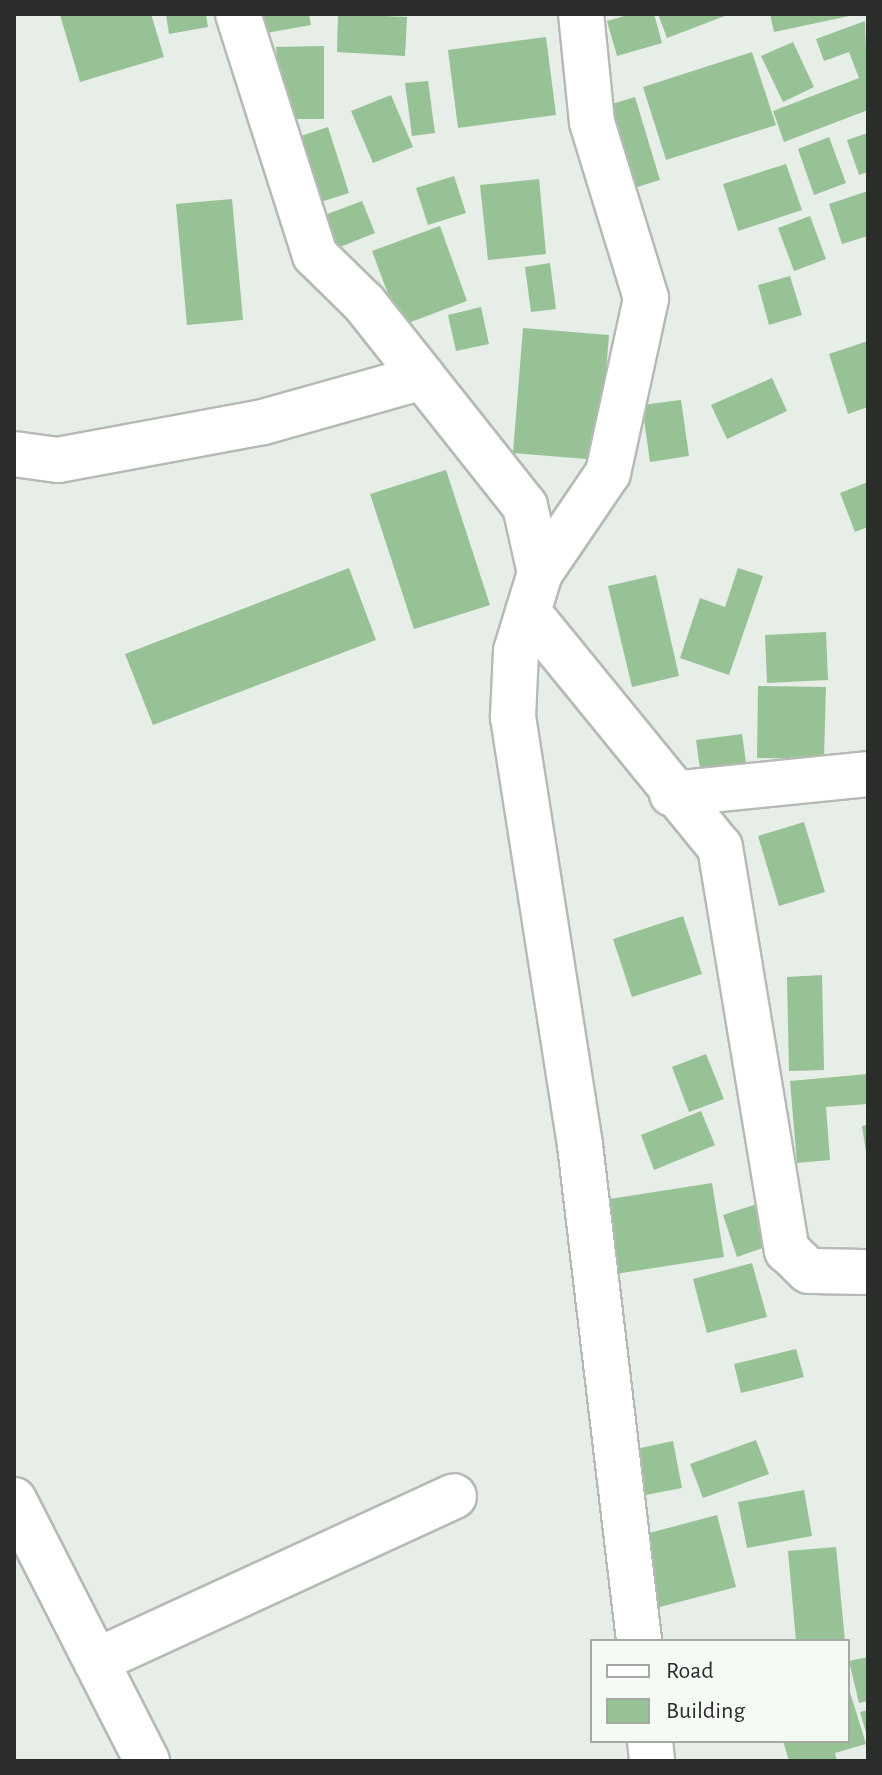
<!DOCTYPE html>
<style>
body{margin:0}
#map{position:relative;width:882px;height:1775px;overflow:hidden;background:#e7ede7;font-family:"Alegreya Sans",sans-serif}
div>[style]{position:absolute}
.building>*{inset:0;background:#97c295}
.roads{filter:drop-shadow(2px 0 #b5bbb4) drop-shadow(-2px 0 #b5bbb4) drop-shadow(0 2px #b5bbb4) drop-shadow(0 -2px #b5bbb4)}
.minor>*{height:44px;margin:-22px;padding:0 22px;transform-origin:22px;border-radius:22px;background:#fff}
span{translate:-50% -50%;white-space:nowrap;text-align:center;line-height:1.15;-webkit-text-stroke:7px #f5fbf4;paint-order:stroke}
.frame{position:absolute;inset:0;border:16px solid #2b2d2b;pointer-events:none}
.legend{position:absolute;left:590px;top:1639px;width:260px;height:104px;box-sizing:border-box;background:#f5fbf4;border:2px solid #a4a9a4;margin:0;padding:10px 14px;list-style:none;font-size:24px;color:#2b2d2b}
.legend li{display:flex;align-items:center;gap:16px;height:40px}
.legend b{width:40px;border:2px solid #a4a9a4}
</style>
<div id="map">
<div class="building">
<i style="clip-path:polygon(151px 14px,164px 57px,80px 82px,60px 15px)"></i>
<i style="clip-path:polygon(166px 14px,206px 14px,208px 27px,169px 34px)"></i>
<i style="clip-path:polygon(252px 14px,309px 14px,311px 25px,255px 35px)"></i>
<i style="clip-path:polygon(338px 14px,407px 17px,405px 56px,337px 52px)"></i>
<i style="clip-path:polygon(631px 14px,654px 14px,662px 43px,617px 56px,607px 21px)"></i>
<i style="clip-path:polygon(658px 14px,730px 14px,667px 38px)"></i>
<i style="clip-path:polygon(770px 14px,854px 14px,854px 15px,774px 32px)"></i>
<i style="clip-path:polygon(865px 21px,868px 110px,784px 142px,773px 111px,859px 78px,849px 52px,824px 61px,816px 39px)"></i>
<i style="clip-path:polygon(546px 37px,556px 115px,458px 128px,448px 50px)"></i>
<i style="clip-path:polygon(793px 42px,814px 87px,783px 102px,761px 56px)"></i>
<i style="clip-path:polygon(324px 46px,324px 119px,283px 119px,276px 47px)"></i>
<i style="clip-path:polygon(752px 52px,776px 125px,666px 160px,643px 87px)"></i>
<i style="clip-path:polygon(428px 81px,435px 133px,412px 136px,405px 83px)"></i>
<i style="clip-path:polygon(391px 95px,413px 147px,373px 163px,351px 111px)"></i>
<i style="clip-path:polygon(635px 97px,660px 180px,624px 191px,599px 108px)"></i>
<i style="clip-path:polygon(328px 127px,349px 193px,308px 206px,286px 141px)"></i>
<i style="clip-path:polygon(868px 133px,868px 172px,859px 175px,847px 140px)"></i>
<i style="clip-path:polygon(829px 137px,846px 183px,814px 195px,798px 149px)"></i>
<i style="clip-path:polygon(786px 164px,802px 210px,738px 231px,723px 184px)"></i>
<i style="clip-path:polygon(454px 176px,466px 213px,428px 225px,416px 188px)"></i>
<i style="clip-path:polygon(539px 179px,546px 254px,488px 260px,480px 185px)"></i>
<i style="clip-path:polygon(868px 191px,868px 236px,842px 244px,829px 204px)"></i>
<i style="clip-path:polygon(232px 199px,243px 320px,187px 325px,176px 204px)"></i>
<i style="clip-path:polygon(362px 201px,375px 233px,330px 251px,317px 218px)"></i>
<i style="clip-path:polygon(810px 216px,826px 259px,794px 271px,778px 228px)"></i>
<i style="clip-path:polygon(440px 226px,467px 301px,400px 326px,372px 251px)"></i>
<i style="clip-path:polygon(550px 263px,556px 309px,531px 312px,525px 267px)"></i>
<i style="clip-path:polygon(790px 276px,802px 315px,769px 325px,758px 285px)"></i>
<i style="clip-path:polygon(481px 307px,489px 344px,456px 351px,448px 315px)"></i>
<i style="clip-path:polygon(523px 328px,609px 335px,599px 460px,513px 453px)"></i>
<i style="clip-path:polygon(868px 341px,868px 407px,848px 414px,829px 354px)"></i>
<i style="clip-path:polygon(772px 378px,787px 411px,727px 439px,711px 405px)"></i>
<i style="clip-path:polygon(681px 400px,689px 456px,650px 462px,642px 405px)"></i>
<i style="clip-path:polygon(446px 470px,490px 605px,414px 629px,370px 494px)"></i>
<i style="clip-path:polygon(868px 482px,868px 527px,855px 532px,840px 493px)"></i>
<i style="clip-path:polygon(349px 568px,376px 640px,153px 725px,125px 654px)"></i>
<i style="clip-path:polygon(738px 568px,763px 576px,729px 675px,680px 658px,700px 598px,725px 607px)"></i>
<i style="clip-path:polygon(656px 575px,679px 676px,632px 687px,608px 586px)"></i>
<i style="clip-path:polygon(826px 632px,828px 680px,767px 683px,765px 635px)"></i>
<i style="clip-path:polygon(758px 686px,826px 687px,824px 759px,757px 758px)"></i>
<i style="clip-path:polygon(742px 734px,747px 770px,701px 776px,696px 740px)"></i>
<i style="clip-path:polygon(804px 822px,825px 892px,779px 906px,758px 836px)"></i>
<i style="clip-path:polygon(683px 916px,702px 974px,632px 997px,613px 939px)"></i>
<i style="clip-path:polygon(822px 975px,824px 1070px,789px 1071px,787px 977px)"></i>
<i style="clip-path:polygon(706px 1054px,724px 1099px,689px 1112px,672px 1067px)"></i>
<i style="clip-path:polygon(868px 1074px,868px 1104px,826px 1107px,830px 1160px,797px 1163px,790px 1081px)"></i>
<i style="clip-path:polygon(701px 1111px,715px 1145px,654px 1170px,641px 1135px)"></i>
<i style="clip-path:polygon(868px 1125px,868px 1152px,866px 1152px,862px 1126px)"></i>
<i style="clip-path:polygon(712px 1183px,724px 1257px,609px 1275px,597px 1201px)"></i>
<i style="clip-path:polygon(757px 1204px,771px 1245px,737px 1257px,723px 1215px)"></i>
<i style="clip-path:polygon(752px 1263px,767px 1317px,707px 1333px,693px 1279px)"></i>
<i style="clip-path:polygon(796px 1349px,804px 1377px,741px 1393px,734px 1364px)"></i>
<i style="clip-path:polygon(756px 1440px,769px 1474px,703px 1498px,690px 1464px)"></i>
<i style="clip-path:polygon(673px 1441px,682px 1488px,635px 1497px,626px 1451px)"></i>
<i style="clip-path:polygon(804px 1490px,812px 1536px,747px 1548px,738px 1502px)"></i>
<i style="clip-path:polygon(717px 1515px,736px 1587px,656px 1608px,638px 1536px)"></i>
<i style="clip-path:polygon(836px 1547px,845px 1641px,796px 1641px,788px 1551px)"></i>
<i style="clip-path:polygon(868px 1657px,868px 1701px,859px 1703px,849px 1661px)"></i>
<i style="clip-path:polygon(849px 1689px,866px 1744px,835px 1753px,837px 1761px,789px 1761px,783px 1741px,848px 1741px)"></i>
<i style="clip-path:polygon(868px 1710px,868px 1736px,867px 1736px,860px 1712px)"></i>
</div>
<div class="roads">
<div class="minor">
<i style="left:238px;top:14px;width:253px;rotate:72.3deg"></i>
<i style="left:315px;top:255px;width:69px;rotate:44.4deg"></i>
<i style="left:364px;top:303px;width:259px;rotate:51.6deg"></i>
<i style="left:525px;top:506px;width:69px;rotate:77.4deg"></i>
<i style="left:540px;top:573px;width:82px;rotate:107.1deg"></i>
<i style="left:516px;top:651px;width:66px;rotate:92.6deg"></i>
<i style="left:513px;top:717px;width:433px;rotate:81.1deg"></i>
<i style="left:580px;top:1145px;width:499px;rotate:83.2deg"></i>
<i style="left:14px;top:454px;width:44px;rotate:7.8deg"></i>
<i style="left:58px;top:460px;width:208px;rotate:-10.5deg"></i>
<i style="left:263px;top:422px;width:166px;rotate:-15.7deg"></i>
<i style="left:540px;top:573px;width:121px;rotate:-55.8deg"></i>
<i style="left:608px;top:473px;width:179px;rotate:-77.7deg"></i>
<i style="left:646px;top:298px;width:184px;rotate:-107.1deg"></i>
<i style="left:592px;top:122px;width:109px;rotate:-95.8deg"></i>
<i style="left:528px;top:612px;width:303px;rotate:50.8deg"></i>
<i style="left:720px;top:847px;width:409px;rotate:80.6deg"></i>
<i style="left:787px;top:1250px;width:30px;rotate:44deg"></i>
<i style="left:809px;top:1271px;width:59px;rotate:1deg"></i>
<i style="left:672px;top:794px;width:197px;rotate:-5.8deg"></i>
<i style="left:14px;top:1500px;width:293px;rotate:63deg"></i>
<i style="left:96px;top:1661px;width:394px;rotate:-24.7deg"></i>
<i style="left:650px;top:1741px;width:20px;rotate:84deg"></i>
</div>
</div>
<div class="frame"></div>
<ul class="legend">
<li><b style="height:10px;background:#fff"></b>Road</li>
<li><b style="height:22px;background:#97c295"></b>Building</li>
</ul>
</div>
